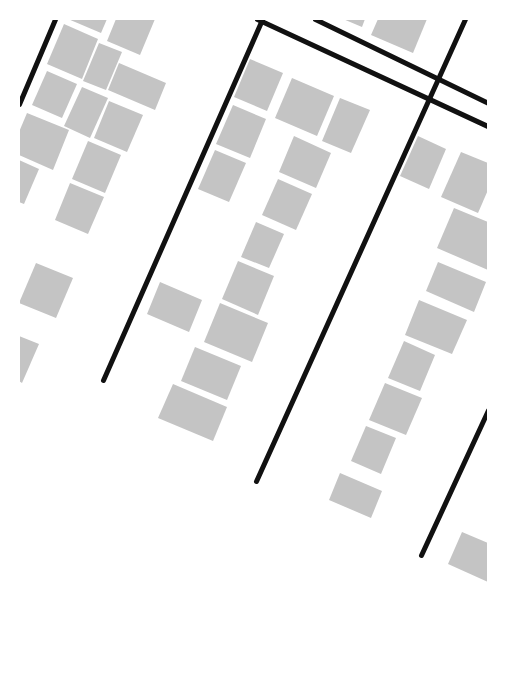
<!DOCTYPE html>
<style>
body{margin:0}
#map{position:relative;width:507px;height:679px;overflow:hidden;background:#fff;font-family:"Nunito Sans",sans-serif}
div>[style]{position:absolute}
.building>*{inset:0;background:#c4c4c4}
.minor>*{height:5px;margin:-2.5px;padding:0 2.5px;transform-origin:2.5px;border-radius:2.5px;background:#111}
span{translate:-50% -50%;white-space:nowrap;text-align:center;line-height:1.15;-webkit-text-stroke:4.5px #fff;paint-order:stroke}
.frame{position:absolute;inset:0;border:20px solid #fff;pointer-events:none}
</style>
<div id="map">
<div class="building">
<i style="clip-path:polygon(68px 19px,107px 19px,101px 33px)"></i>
<i style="clip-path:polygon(116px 19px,155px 19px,140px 55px,107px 41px)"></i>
<i style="clip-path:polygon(343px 19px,365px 19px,362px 27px)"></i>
<i style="clip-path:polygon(378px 19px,427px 19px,413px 53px,371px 35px)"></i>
<i style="clip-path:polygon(64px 24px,98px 39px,82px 79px,47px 64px)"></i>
<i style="clip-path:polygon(99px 43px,122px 52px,106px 90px,83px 81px)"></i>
<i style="clip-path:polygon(250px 59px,283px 73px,267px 111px,234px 97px)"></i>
<i style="clip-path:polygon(119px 63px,166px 83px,155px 110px,108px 90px)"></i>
<i style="clip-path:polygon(47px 71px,77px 84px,62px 118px,32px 105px)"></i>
<i style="clip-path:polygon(292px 78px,334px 96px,317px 136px,275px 118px)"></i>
<i style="clip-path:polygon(82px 87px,108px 98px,90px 138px,64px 126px)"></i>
<i style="clip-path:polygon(340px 98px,370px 110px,351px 153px,322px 141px)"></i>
<i style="clip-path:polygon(109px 101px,143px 115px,127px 152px,94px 138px)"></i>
<i style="clip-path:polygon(233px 105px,266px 119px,250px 158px,216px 144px)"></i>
<i style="clip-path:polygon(27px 113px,69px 130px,53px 170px,19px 155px,19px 132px)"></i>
<i style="clip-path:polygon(294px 136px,331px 153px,316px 188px,279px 172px)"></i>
<i style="clip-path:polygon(418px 136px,446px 149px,429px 189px,400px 176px)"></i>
<i style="clip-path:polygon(88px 141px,121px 155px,105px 193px,72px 179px)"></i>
<i style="clip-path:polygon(215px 150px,246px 163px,229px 202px,198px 189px)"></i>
<i style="clip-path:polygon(461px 152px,488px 163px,488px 190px,478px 213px,441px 197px)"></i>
<i style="clip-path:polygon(19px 160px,39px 169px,24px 204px,19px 202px)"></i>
<i style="clip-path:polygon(278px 179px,312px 194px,296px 230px,262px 215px)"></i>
<i style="clip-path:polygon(70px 183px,104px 197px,88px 234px,55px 220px)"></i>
<i style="clip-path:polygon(454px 208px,488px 222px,488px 270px,437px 248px)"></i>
<i style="clip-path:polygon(256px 222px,284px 234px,269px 268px,241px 257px)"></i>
<i style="clip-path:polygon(238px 261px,274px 276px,258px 315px,222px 299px)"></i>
<i style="clip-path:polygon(438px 262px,486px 282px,474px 312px,426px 291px)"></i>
<i style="clip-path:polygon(36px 263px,73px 278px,56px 318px,19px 303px)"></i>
<i style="clip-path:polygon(160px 282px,202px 300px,189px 332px,147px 314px)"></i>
<i style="clip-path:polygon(419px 300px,467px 320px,452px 354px,405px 335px)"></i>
<i style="clip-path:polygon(220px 303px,268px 323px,252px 362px,204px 342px)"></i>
<i style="clip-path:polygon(19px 336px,39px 344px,22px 383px,19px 381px)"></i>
<i style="clip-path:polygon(404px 341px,435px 355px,420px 391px,388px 378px)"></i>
<i style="clip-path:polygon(195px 347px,241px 366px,227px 400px,181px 381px)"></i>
<i style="clip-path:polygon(385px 383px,422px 398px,406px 435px,369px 420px)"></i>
<i style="clip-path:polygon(173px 384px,227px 407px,213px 441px,158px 418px)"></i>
<i style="clip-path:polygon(366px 426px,396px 438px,381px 474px,351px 461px)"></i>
<i style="clip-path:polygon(340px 473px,382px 491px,371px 518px,329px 500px)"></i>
<i style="clip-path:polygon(462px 532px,488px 543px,488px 582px,448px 564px)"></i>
</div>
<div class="minor">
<i style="left:257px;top:19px;width:255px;rotate:24.9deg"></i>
<i style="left:315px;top:19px;width:192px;rotate:25.9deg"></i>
<i style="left:19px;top:104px;width:92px;rotate:-67deg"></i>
<i style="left:103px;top:380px;width:394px;rotate:-66.2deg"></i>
<i style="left:256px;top:481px;width:507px;rotate:-65.66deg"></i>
<i style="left:421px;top:555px;width:160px;rotate:-65.2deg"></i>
</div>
<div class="frame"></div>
</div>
